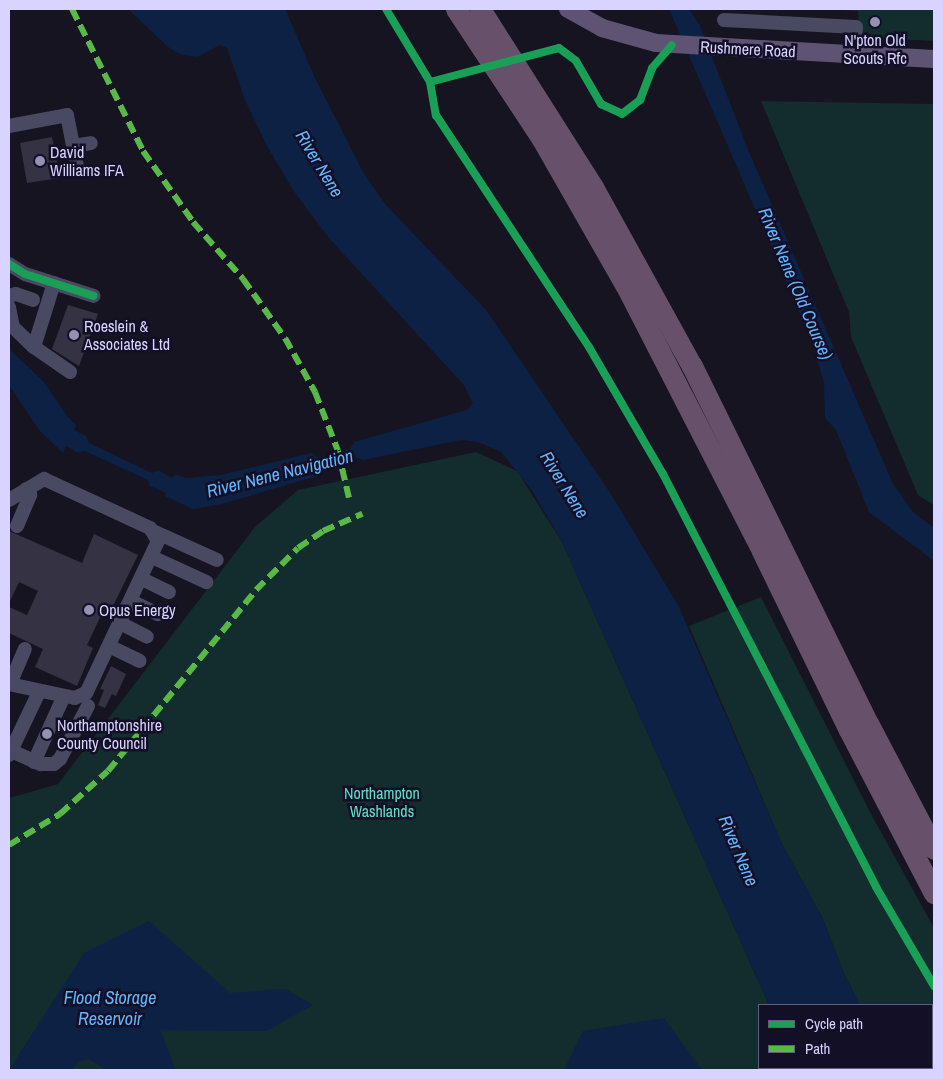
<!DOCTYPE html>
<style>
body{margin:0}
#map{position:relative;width:943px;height:1079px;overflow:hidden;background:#161421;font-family:"Archivo Narrow",sans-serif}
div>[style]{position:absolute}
.green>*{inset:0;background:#132c2d}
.water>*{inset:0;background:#0d2144}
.building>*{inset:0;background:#343243}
.minor>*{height:14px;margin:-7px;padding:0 7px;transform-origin:7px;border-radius:7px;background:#4a4962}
.major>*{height:18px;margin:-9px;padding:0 9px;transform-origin:9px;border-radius:9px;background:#5e5373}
.highway>*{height:21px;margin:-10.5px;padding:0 10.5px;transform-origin:10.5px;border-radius:10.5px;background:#67516a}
.quiet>*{height:6px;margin-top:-3px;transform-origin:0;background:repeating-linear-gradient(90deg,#58b947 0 12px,transparent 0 18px)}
.cycleway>*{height:8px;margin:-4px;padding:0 4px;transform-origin:4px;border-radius:4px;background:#1a9f57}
.dots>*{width:14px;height:14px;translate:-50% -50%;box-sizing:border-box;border:2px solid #130f26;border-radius:50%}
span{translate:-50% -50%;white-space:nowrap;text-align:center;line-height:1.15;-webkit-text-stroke:5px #130f26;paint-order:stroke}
.poi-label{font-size:16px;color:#d9d4ff}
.left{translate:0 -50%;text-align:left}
.street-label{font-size:16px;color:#d9d4ff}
.park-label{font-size:16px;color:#5fe0c0}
.water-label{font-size:18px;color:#62b6ff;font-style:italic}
.frame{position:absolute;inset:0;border:10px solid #d9d4ff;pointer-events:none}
.legend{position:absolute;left:758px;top:1004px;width:175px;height:65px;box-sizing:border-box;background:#130f26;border:1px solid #625e7d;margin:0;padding:6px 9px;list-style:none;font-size:15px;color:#d9d4ff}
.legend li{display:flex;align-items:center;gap:10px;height:25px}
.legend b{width:25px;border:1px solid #625e7d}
</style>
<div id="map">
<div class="green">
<i style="clip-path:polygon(826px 9px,934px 9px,934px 41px,860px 37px,858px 11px)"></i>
<i style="clip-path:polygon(761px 101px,934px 104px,934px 505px,918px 495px,851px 337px,849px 312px)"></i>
<i style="clip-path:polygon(476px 452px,517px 471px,562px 542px,769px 1005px,759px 1005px,759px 1068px,798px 1070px,9px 1070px,9px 798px,58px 784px,255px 527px,298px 490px)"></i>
<i style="clip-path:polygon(761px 597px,870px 812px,934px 928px,934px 1070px,894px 1070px,893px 1068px,932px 1068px,932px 1005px,860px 1005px,844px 974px,823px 919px,781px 842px,689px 626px)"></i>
</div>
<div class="water">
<i style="clip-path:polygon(128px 9px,285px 9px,315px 78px,364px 174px,386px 205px,486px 310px,609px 491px,678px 605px,781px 842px,823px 919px,844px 974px,860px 1005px,769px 1005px,562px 542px,531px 489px,501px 452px,478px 442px,461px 440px,363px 460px,353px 456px,324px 465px,317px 476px,222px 504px,193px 509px,165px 496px,166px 493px,150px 486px,148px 480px,85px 451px,78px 453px,66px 446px,63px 453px,39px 430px,9px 385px,9px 349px,44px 382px,67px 416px,76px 425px,74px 430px,86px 436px,89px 443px,152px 473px,158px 470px,172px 478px,175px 474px,186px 478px,221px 475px,311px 453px,318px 458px,350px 449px,354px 442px,467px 410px,473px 403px,464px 385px,328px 237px,293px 190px,267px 146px,245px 100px,227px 48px,220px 45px,197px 57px,182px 55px,168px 47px)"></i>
<i style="clip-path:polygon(669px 9px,689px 9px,700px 26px,749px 152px,893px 484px,912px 511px,934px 528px,934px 561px,869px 512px,836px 430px,825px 418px,824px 382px,810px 337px)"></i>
<i style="clip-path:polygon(149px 921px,230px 993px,286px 989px,313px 1005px,266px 1031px,160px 1030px,176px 1070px,106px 1070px,89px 1059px,80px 1061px,71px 1070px,9px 1070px,84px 953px)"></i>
<i style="clip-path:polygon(664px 1018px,702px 1070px,564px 1070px,583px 1031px)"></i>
<i style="clip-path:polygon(797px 1068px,893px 1068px,894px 1070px,798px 1070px)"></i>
</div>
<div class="building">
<i style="clip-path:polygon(52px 137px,60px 178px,27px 183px,20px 143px)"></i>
<i style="clip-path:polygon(68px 305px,98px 314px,79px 366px,52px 349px)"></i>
<i style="clip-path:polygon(9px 531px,82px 563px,94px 534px,138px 555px,109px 614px,103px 611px,87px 645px,93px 648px,77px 686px,35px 667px,43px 649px,9px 633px,9px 607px,27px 615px,38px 591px,19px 582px,9px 603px)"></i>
<i style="clip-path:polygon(111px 666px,126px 674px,116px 696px,112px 694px,105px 708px,98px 705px,104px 690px,100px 689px)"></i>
</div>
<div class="minor">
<i style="left:724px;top:20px;width:132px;rotate:3deg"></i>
<i style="left:856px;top:27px;width:28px;rotate:94deg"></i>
<i style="left:9px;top:126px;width:59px;rotate:-10.7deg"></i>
<i style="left:67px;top:115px;width:52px;rotate:78.9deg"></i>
<i style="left:73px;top:146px;width:18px;rotate:-9deg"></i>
<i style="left:9px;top:264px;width:19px;rotate:32deg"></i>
<i style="left:25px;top:274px;width:72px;rotate:17.7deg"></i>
<i style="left:54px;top:283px;width:67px;rotate:107.4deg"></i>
<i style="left:34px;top:347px;width:44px;rotate:34.8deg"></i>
<i style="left:9px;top:296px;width:7px;rotate:-16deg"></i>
<i style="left:16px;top:294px;width:18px;rotate:19deg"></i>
<i style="left:9px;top:307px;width:20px;rotate:79deg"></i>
<i style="left:13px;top:327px;width:29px;rotate:44deg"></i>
<i style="left:9px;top:500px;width:41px;rotate:-31deg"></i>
<i style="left:44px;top:479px;width:117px;rotate:24.8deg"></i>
<i style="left:150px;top:528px;width:15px;rotate:58deg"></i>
<i style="left:158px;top:541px;width:168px;rotate:115.3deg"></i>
<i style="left:86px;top:693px;width:12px;rotate:156deg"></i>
<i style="left:75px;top:698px;width:67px;rotate:-168deg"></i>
<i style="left:17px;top:526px;width:34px;rotate:-67deg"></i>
<i style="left:30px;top:495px;width:7px;rotate:-124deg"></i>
<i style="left:153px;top:531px;width:70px;rotate:24.4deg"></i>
<i style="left:152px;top:557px;width:60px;rotate:24.8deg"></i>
<i style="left:142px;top:579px;width:30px;rotate:26deg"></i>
<i style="left:131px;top:601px;width:30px;rotate:26deg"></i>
<i style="left:120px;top:623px;width:30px;rotate:27deg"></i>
<i style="left:109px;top:646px;width:34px;rotate:26deg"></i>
<i style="left:10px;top:684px;width:38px;rotate:-67deg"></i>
<i style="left:9px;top:750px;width:35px;rotate:24deg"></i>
<i style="left:41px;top:764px;width:13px"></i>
<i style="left:54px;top:764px;width:8px;rotate:-40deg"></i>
<i style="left:60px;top:759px;width:60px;rotate:-62.2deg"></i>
<i style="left:9px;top:755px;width:70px;rotate:-64.5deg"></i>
<i style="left:34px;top:762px;width:72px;rotate:-65.6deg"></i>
</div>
<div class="major">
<i style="left:568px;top:9px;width:39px;rotate:29deg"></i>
<i style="left:602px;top:28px;width:56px;rotate:15.5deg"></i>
<i style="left:656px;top:43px;width:278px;rotate:3.3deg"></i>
</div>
<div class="highway">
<i style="left:456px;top:9px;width:156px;rotate:56.5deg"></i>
<i style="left:542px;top:139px;width:169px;rotate:60.3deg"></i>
<i style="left:626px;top:286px;width:298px;rotate:62.8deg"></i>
<i style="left:762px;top:551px;width:199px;rotate:64.1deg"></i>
<i style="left:849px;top:730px;width:184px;rotate:62.5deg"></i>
<i style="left:480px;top:9px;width:211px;rotate:57.6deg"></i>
<i style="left:593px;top:187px;width:205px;rotate:61.1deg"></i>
<i style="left:692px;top:366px;width:398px;rotate:63.8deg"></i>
<i style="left:868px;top:723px;width:142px;rotate:62.4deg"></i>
</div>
<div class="quiet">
<i style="left:72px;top:9px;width:159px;rotate:63.4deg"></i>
<i style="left:143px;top:151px;width:87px;rotate:54.8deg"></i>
<i style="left:193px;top:222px;width:76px;rotate:48.7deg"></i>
<i style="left:243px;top:279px;width:72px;rotate:54.6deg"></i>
<i style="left:285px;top:338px;width:62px;rotate:60.9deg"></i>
<i style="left:315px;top:392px;width:63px;rotate:68.7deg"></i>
<i style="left:338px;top:451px;width:48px;rotate:76.8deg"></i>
<i style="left:9px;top:845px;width:60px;rotate:-31.3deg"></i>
<i style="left:60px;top:814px;width:64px;rotate:-41.9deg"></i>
<i style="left:108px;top:771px;width:234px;rotate:-50.7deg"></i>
<i style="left:256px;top:590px;width:59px;rotate:-45deg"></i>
<i style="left:298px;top:548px;width:30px;rotate:-34deg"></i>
<i style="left:323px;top:531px;width:43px;rotate:-23.6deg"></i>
</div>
<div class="cycleway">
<i style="left:386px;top:9px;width:85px;rotate:58.9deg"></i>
<i style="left:430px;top:82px;width:34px;rotate:80deg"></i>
<i style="left:436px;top:115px;width:278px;rotate:56.6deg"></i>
<i style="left:589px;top:347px;width:147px;rotate:59.8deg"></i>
<i style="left:663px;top:474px;width:465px;rotate:62.7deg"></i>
<i style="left:876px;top:887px;width:115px;rotate:59.6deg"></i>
<i style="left:430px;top:82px;width:133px;rotate:-14.8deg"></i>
<i style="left:559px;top:48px;width:21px;rotate:37deg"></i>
<i style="left:576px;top:61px;width:50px;rotate:59.8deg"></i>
<i style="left:601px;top:104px;width:23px;rotate:25deg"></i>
<i style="left:622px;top:114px;width:23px;rotate:-38deg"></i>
<i style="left:640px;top:100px;width:34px;rotate:-69deg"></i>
<i style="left:652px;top:68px;width:30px;rotate:-49deg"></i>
<i style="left:9px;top:264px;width:19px;rotate:32deg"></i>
<i style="left:25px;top:274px;width:72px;rotate:17.7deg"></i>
</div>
<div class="dots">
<i style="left:875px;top:22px;background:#9591b1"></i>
<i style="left:40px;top:161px;background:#9591b1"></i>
<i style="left:74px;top:335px;background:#9591b1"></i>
<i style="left:89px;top:610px;background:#9591b1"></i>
<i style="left:47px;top:734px;background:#9591b1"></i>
</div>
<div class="poi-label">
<span style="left:875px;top:49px">N'pton Old<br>Scouts Rfc</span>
<span class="left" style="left:50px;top:161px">David<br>Williams IFA</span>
<span class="left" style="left:84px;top:335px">Roeslein &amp;<br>Associates Ltd</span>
<span class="left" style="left:99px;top:610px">Opus Energy</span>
<span class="left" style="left:57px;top:734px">Northamptonshire<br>County Council</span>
</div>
<div class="street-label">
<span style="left:748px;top:49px;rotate:3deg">Rushmere Road</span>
</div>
<div class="park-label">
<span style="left:382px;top:802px">Northampton<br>Washlands</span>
</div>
<div class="water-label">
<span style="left:319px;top:164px;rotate:59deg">River Nene</span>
<span style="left:795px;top:284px;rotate:67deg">River Nene (Old Course)</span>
<span style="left:280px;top:474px;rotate:-14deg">River Nene Navigation</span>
<span style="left:564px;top:485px;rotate:58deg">River Nene</span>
<span style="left:738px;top:851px;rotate:67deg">River Nene</span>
<span style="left:110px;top:1009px">Flood Storage<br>Reservoir</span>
</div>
<div class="frame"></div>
<ul class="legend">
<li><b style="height:6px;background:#1a9f57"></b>Cycle path</li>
<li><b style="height:6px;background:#58b947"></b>Path</li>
</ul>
</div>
